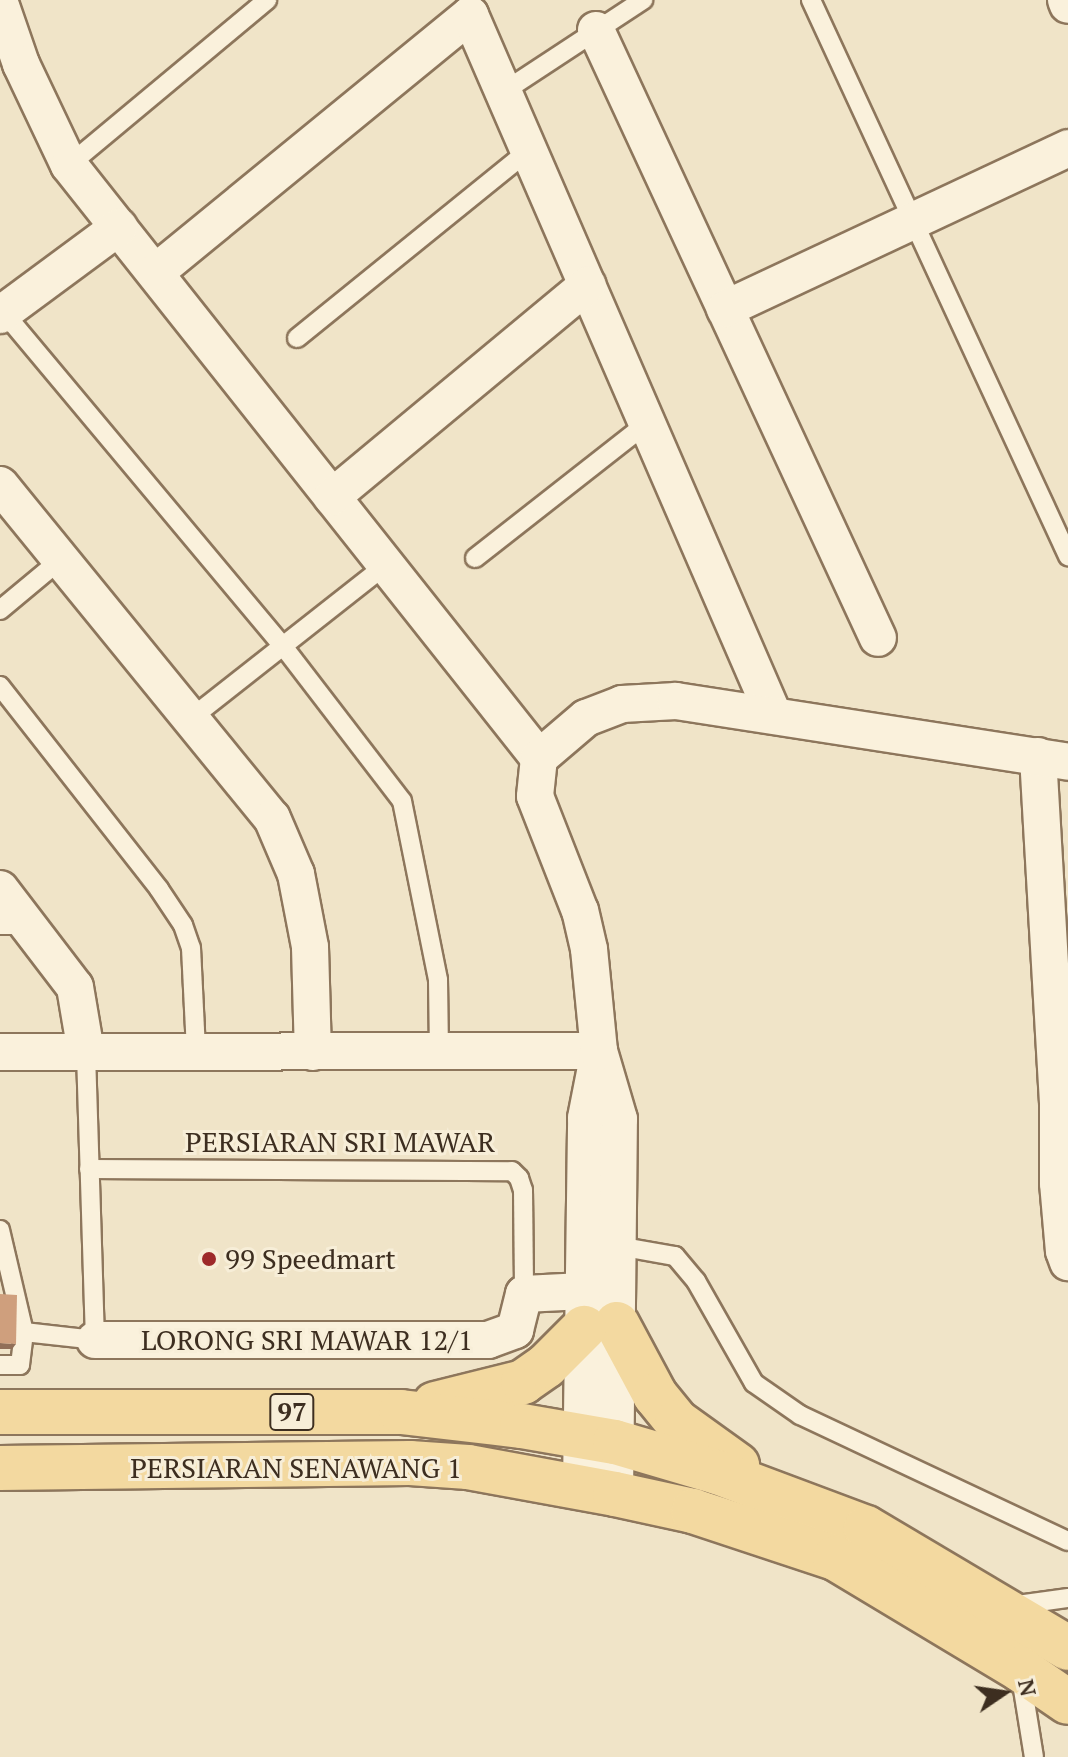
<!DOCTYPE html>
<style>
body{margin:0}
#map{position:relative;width:1068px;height:1757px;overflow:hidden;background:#f0e4c8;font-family:"PT Serif",serif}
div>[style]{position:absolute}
.roads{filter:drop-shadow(2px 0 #8d765c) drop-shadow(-2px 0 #8d765c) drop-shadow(0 2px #8d765c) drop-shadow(0 -2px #8d765c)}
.lane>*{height:18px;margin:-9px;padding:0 9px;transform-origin:9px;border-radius:9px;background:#faf1dc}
.street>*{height:36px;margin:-18px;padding:0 18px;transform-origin:18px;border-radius:18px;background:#faf1dc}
.primary>*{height:44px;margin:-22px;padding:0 22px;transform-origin:22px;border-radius:22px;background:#f3d9a0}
.shaded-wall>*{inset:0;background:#916f58}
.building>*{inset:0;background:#cf9f7d}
.dots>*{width:22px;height:22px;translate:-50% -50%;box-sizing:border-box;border:4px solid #f7eed8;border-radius:50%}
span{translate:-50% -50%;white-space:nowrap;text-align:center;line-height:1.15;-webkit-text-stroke:6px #f7eed8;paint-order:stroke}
.shield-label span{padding:2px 6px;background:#f7eed8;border:2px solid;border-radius:6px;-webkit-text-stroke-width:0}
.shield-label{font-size:26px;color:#3d2e20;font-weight:700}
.street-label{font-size:28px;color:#3d2e20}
.poi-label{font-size:28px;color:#3d2e20}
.left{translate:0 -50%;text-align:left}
.north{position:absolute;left:964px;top:1653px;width:80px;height:80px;-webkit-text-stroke:6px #f7eed8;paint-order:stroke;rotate:77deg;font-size:22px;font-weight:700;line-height:32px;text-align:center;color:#3d2e20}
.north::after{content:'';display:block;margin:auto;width:28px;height:36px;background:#3d2e20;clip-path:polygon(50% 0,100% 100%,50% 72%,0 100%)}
</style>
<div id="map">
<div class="roads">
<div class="lane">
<i style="left:811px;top:0;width:613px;rotate:65.19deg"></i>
<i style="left:503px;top:92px;width:168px;rotate:-33.3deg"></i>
<i style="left:69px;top:165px;width:258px;rotate:-39.8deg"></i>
<i style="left:0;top:308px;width:441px;rotate:50.1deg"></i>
<i style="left:283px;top:646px;width:195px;rotate:52.5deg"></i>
<i style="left:402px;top:801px;width:183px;rotate:78.6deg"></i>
<i style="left:438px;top:980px;width:72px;rotate:89.2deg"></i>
<i style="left:297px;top:338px;width:299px;rotate:-39deg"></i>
<i style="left:475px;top:558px;width:219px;rotate:-38.1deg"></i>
<i style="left:0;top:610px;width:78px;rotate:-39.8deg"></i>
<i style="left:0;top:686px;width:258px;rotate:51.9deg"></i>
<i style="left:159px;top:889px;width:43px;rotate:56.3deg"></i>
<i style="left:183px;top:925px;width:24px;rotate:71deg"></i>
<i style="left:191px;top:948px;width:104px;rotate:87.2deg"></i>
<i style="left:190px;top:719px;width:249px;rotate:-38.2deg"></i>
<i style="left:0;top:925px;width:29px"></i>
<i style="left:89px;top:1169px;width:423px;rotate:0.3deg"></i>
<i style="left:512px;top:1171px;width:10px;rotate:45deg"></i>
<i style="left:519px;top:1178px;width:13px;rotate:72deg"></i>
<i style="left:523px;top:1190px;width:104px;rotate:89.4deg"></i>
<i style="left:0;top:1230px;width:105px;rotate:76.8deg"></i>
<i style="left:618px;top:1246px;width:58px;rotate:10deg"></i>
<i style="left:675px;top:1256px;width:33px;rotate:50deg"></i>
<i style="left:696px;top:1281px;width:117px;rotate:60.4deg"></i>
<i style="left:754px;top:1383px;width:56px;rotate:34.8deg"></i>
<i style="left:800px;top:1415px;width:296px;rotate:25.2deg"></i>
<i style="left:0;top:1365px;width:20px"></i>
<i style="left:20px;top:1365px;width:33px;rotate:-83deg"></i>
<i style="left:24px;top:1332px;width:71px;rotate:6.4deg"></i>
<i style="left:95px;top:1340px;width:288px;rotate:-91.8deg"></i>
<i style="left:1010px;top:1606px;width:59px;rotate:-7.9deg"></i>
<i style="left:1021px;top:1677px;width:81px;rotate:80.8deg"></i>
</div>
<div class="street">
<i style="left:1066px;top:0;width:5px;rotate:68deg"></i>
<i style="left:0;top:3px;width:65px;rotate:71deg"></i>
<i style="left:21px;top:64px;width:112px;rotate:64.6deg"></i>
<i style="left:69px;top:165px;width:757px;rotate:51.6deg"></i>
<i style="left:596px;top:30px;width:670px;rotate:65.12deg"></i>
<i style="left:156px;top:272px;width:406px;rotate:-39.3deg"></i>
<i style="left:470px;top:15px;width:762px;rotate:66.56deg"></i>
<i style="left:725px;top:309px;width:379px;rotate:-25.1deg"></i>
<i style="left:0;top:315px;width:148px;rotate:-36.5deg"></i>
<i style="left:0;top:485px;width:430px;rotate:50.8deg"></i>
<i style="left:272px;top:818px;width:61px;rotate:66.8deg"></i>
<i style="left:296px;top:874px;width:74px;rotate:79.1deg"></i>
<i style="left:310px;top:947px;width:105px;rotate:88.4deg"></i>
<i style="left:332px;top:497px;width:332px;rotate:-39.7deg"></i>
<i style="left:1038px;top:756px;width:350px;rotate:86.7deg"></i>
<i style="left:1058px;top:1105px;width:78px;rotate:90deg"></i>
<i style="left:1058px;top:1183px;width:68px;rotate:85deg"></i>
<i style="left:1064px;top:1251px;width:12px;rotate:70deg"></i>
<i style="left:0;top:889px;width:123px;rotate:52.6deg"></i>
<i style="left:75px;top:987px;width:66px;rotate:80.4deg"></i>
<i style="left:0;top:1052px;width:599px;rotate:-0.1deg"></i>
<i style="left:95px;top:1340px;width:393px"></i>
<i style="left:488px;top:1340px;width:29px;rotate:-20deg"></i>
<i style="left:515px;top:1330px;width:37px;rotate:-76deg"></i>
<i style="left:524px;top:1294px;width:60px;rotate:-2.9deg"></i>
<i style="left:581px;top:1487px;width:369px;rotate:-89.2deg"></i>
<i style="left:586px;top:1118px;width:62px;rotate:-78.9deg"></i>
<i style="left:615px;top:1494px;width:375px;rotate:-89.4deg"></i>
<i style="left:619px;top:1119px;width:71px;rotate:-106.4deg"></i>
<i style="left:599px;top:1051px;width:102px;rotate:-95.6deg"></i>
<i style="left:589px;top:949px;width:39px;rotate:-103deg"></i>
<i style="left:580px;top:911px;width:123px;rotate:-111.4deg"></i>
<i style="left:535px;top:796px;width:38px;rotate:-84deg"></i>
<i style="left:539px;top:758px;width:62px;rotate:-40.4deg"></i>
<i style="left:586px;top:718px;width:39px;rotate:-21deg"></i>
<i style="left:622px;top:704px;width:54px;rotate:-3.2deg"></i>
<i style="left:676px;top:701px;width:397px;rotate:8.8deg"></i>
</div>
<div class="primary">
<i style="left:617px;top:1324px;width:81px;rotate:61.8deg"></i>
<i style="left:655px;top:1395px;width:35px;rotate:51deg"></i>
<i style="left:677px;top:1422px;width:74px;rotate:35.6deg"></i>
<i style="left:435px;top:1404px;width:91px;rotate:-14deg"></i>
<i style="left:523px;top:1382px;width:28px;rotate:-35deg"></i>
<i style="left:546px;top:1366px;width:54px;rotate:-45deg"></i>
<i style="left:0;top:1412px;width:401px"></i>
<i style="left:401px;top:1412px;width:122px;rotate:6.6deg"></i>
<i style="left:522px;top:1426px;width:94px;rotate:9.8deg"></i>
<i style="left:615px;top:1442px;width:106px;rotate:16.4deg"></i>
<i style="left:717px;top:1472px;width:159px;rotate:20.6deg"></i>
<i style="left:866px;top:1528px;width:235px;rotate:30.7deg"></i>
<i style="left:0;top:1468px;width:410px;rotate:-0.7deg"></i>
<i style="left:410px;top:1463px;width:58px;rotate:3.9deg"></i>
<i style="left:468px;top:1467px;width:149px;rotate:10.4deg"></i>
<i style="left:615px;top:1494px;width:80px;rotate:12.3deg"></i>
<i style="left:693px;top:1511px;width:150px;rotate:18.3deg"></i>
<i style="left:835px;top:1558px;width:216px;rotate:31deg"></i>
<i style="left:1020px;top:1669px;width:58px;rotate:34.5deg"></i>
</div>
</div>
<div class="shaded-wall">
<i style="clip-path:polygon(0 1343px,16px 1344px,12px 1349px,0 1349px)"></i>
</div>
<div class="building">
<i style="clip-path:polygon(0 1294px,17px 1295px,16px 1344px,0 1343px)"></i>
</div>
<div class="dots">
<i style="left:209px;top:1259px;background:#9e2a2b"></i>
</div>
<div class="shield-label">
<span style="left:292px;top:1412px">97</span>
</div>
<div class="street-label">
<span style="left:340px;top:1142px">PERSIARAN SRI MAWAR</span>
<span style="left:307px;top:1340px">LORONG SRI MAWAR 12/1</span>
<span style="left:296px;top:1468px">PERSIARAN SENAWANG 1</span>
</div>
<div class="poi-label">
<span class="left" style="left:225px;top:1259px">99 Speedmart</span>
</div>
<div class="north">N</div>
</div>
